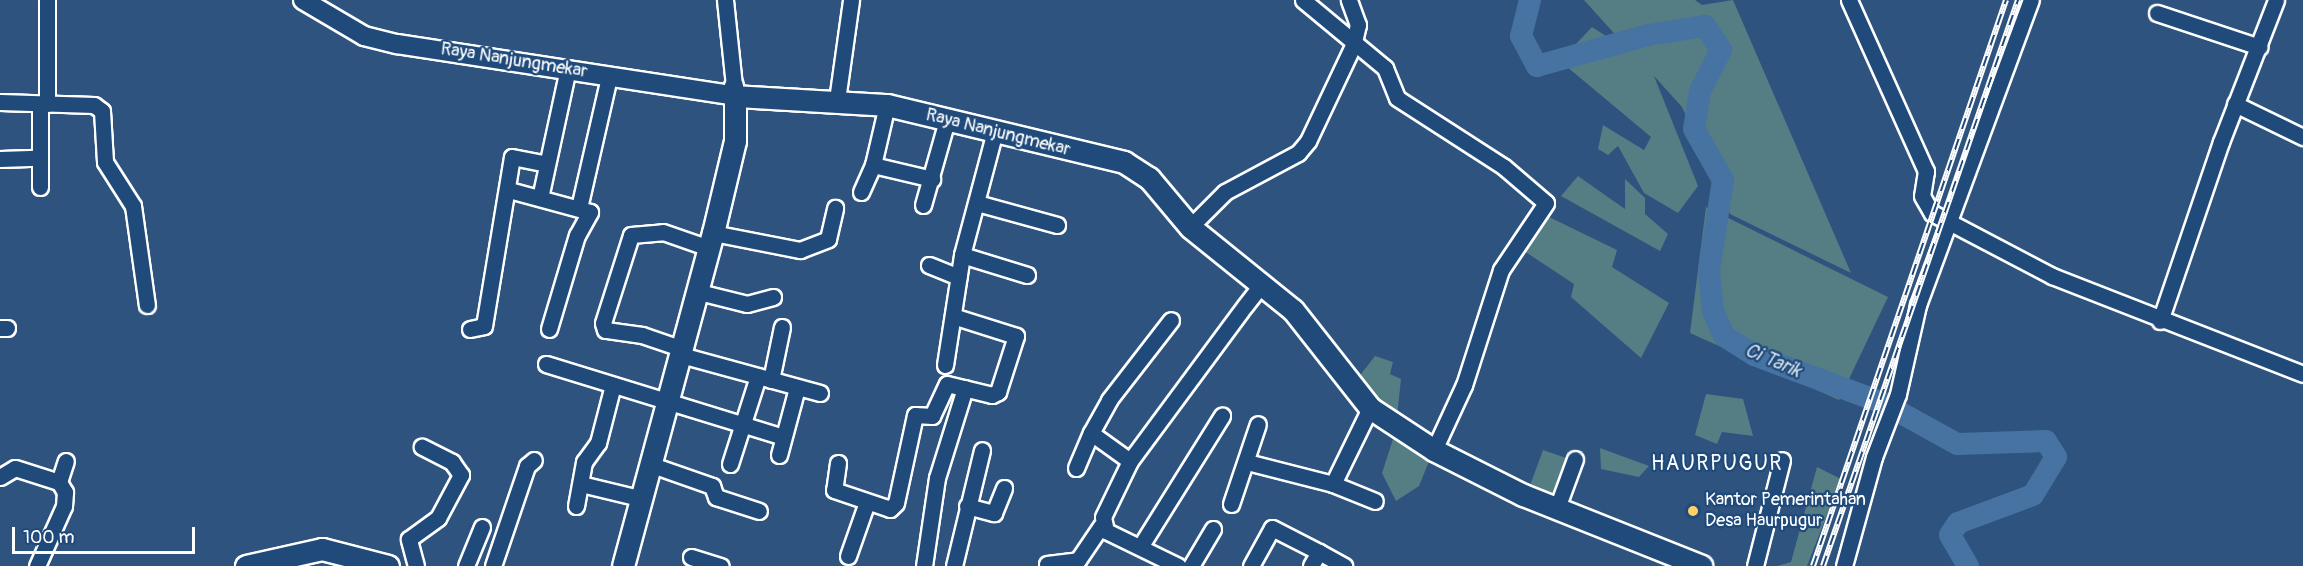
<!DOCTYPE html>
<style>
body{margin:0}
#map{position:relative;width:2303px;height:566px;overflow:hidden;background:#2e537f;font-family:Pangolin,sans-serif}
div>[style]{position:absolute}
.green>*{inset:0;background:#557d84}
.river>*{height:22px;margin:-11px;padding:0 11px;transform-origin:11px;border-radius:11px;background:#4673a1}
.roads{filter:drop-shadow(2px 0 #fff) drop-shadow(-2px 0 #fff) drop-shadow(0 2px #fff) drop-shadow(0 -2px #fff)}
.minor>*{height:15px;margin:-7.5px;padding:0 7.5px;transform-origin:7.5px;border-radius:7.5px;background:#1f4a7a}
.tertiary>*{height:18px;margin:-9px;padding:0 9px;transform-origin:9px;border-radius:9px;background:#1f4a7a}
.secondary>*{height:21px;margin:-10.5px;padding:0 10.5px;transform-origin:10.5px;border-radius:10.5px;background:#1f4a7a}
.rail>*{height:6px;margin-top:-3px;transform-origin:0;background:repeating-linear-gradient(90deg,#1f4a7a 0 11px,#fff 0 22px);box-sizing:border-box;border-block:2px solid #fff}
.dots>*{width:16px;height:16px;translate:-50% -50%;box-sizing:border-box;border:3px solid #1f4a7a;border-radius:50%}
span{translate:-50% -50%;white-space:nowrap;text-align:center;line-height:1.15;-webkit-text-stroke:4.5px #1f4a7a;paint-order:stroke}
.street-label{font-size:18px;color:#fff}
.poi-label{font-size:18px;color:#fff}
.left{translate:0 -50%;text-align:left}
.water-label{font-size:20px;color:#d1dce8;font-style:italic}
.quarter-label{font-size:21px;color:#fff;letter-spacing:1.5px}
.scale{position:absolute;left:12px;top:527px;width:183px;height:27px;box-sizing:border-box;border:3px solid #fff;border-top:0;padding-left:8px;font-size:18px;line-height:21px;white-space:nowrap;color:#fff;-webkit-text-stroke:4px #1f4a7a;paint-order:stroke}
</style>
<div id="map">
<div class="green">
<i style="clip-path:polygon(1584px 0,1695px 0,1702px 5px,1733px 0,1851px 273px,1730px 214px,1682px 107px,1654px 76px,1698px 186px,1678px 213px,1644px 193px,1618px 146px,1608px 155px,1598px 149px,1603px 125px,1644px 150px,1651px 137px,1560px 61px,1592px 27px,1631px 52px)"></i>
<i style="clip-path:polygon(1578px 176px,1625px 209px,1625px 179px,1645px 198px,1645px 214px,1668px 234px,1660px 251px,1561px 196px)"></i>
<i style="clip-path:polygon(1706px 207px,1888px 297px,1839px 400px,1690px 333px)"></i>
<i style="clip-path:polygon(1547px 216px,1617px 250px,1612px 267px,1669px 303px,1641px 358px,1571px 297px,1574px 284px,1521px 249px)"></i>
<i style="clip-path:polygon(1375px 356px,1393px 362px,1390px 374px,1401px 379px,1397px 417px,1354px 383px)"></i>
<i style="clip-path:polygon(1706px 394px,1743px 399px,1753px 436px,1722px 432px,1717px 444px,1695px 435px)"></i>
<i style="clip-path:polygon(1395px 433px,1432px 454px,1419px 486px,1396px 501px,1382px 473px)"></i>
<i style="clip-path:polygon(1600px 448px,1649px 466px,1639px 477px,1601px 469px)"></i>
<i style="clip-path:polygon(1543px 450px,1572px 460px,1556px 501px,1528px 491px)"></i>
<i style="clip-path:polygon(1817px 467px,1841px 479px,1807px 566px,1777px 566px,1791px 562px)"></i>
</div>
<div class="river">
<i style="left:1530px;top:0;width:37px;rotate:104deg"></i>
<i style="left:1521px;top:36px;width:34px;rotate:62deg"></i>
<i style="left:1537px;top:66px;width:115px;rotate:-15.6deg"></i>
<i style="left:1648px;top:35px;width:58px;rotate:-9deg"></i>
<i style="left:1705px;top:26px;width:29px;rotate:56deg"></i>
<i style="left:1721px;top:50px;width:46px;rotate:117.1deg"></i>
<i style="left:1700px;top:91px;width:38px;rotate:99deg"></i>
<i style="left:1694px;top:129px;width:59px;rotate:60.4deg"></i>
<i style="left:1723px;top:180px;width:91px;rotate:98.8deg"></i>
<i style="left:1709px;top:270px;width:41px;rotate:84.4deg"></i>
<i style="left:1713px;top:311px;width:27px;rotate:66deg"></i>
<i style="left:1724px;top:336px;width:36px;rotate:32deg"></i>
<i style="left:1754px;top:355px;width:138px;rotate:20.4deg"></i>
<i style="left:1883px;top:403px;width:85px;rotate:29deg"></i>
<i style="left:1957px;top:444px;width:89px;rotate:-1.9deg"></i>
<i style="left:2046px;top:441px;width:19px;rotate:58deg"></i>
<i style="left:2056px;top:457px;width:44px;rotate:121.2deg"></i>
<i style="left:2033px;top:495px;width:80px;rotate:159.5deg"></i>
<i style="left:1958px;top:523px;width:14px;rotate:124deg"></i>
<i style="left:1950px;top:535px;width:36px;rotate:60deg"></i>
</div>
<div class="roads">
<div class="minor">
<i style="left:47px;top:0;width:104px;rotate:90deg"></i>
<i style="left:725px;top:0;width:86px;rotate:84deg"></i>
<i style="left:1303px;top:0;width:107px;rotate:39.7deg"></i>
<i style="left:1385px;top:68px;width:32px;rotate:68deg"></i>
<i style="left:1397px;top:98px;width:127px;rotate:32.8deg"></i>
<i style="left:1504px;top:167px;width:55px;rotate:40.6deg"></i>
<i style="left:1546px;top:203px;width:81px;rotate:123.9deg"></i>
<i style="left:1501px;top:270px;width:121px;rotate:107.8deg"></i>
<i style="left:1464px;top:385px;width:72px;rotate:114.8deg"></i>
<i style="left:1849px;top:0;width:188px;rotate:65.8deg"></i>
<i style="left:1926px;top:171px;width:25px;rotate:99deg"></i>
<i style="left:1922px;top:196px;width:20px;rotate:60deg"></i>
<i style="left:1932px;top:213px;width:136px;rotate:27.7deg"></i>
<i style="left:2052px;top:276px;width:269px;rotate:21.3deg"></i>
<i style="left:2157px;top:13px;width:108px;rotate:18.4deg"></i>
<i style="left:837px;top:100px;width:101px;rotate:-82deg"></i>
<i style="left:0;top:102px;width:94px;rotate:1.8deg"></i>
<i style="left:94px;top:105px;width:10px;rotate:37deg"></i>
<i style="left:102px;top:111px;width:51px;rotate:86.6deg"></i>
<i style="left:105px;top:162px;width:52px;rotate:57.5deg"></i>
<i style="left:133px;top:206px;width:100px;rotate:82deg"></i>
<i style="left:40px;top:104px;width:83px;rotate:90deg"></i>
<i style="left:2235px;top:104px;width:76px;rotate:25.9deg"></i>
<i style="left:0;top:159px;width:37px;rotate:-2deg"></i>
<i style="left:873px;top:165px;width:61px;rotate:13.3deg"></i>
<i style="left:509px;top:190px;width:84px;rotate:15.2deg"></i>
<i style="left:590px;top:212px;width:26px;rotate:119deg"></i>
<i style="left:577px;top:235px;width:98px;rotate:106.6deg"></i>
<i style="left:861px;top:192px;width:30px;rotate:-66deg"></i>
<i style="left:873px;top:165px;width:62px;rotate:-76.9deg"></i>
<i style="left:540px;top:198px;width:133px;rotate:-77.8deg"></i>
<i style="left:977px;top:203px;width:83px;rotate:15.4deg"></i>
<i style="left:923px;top:205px;width:88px;rotate:-74.2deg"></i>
<i style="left:579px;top:208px;width:134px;rotate:-77.1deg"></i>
<i style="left:1190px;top:227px;width:49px;rotate:-45deg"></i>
<i style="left:1225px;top:192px;width:83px;rotate:-28.1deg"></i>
<i style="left:1298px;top:153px;width:16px;rotate:-50deg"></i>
<i style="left:1308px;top:141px;width:105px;rotate:-64.7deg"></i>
<i style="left:1353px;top:46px;width:22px;rotate:-77deg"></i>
<i style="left:1358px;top:25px;width:27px;rotate:-110deg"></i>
<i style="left:713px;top:233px;width:89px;rotate:11.1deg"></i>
<i style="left:800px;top:250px;width:30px;rotate:-21deg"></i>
<i style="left:828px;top:239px;width:32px;rotate:-77deg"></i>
<i style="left:962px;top:255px;width:68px;rotate:17.1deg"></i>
<i style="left:929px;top:265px;width:32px;rotate:22deg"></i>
<i style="left:699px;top:292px;width:49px;rotate:14deg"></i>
<i style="left:747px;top:304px;width:27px;rotate:-15deg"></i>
<i style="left:1244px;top:307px;width:29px;rotate:-52deg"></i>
<i style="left:2160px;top:321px;width:189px;rotate:-71.2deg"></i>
<i style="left:2221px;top:142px;width:152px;rotate:-68.8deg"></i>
<i style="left:0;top:328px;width:7px"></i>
<i style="left:470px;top:329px;width:14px;rotate:-12deg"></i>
<i style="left:484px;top:326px;width:171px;rotate:-80.6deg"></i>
<i style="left:512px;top:157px;width:33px;rotate:11deg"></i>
<i style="left:683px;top:349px;width:43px;rotate:-161.1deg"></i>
<i style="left:642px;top:335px;width:37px;rotate:-172deg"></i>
<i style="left:605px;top:330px;width:7px;rotate:-106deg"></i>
<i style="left:603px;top:323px;width:92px;rotate:-72.3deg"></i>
<i style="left:631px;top:235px;width:32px;rotate:-5deg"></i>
<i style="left:663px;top:232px;width:49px;rotate:19.2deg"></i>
<i style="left:681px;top:355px;width:144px;rotate:15.3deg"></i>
<i style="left:546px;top:364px;width:248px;rotate:17.1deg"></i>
<i style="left:945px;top:365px;width:111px;rotate:-81.2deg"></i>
<i style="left:962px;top:255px;width:128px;rotate:-75.1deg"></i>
<i style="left:771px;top:380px;width:54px;rotate:-78.3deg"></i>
<i style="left:1091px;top:433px;width:38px;rotate:-61deg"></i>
<i style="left:1109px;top:400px;width:101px;rotate:-52.2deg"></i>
<i style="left:779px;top:455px;width:69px;rotate:-75deg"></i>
<i style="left:1247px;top:462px;width:89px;rotate:14.3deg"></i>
<i style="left:1333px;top:484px;width:85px;rotate:-64deg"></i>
<i style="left:838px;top:463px;width:27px;rotate:98deg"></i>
<i style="left:834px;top:490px;width:59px;rotate:18.7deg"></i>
<i style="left:890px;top:509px;width:8px;rotate:-45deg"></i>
<i style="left:896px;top:503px;width:90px;rotate:-77.8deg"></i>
<i style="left:915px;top:415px;width:17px;rotate:3deg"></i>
<i style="left:932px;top:416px;width:35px;rotate:-65deg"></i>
<i style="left:947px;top:384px;width:46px;rotate:13.7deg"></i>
<i style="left:992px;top:395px;width:7px;rotate:-27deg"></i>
<i style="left:998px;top:392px;width:59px;rotate:-72.2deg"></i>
<i style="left:1016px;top:336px;width:66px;rotate:-162.4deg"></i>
<i style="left:730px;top:464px;width:92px;rotate:-72.3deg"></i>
<i style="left:652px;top:465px;width:64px;rotate:19.3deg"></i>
<i style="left:712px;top:486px;width:12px;rotate:70deg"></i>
<i style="left:716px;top:497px;width:45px;rotate:18deg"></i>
<i style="left:1076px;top:468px;width:38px;rotate:-67deg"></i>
<i style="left:1091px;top:433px;width:48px;rotate:35.7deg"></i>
<i style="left:0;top:477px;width:17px;rotate:-31deg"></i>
<i style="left:15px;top:468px;width:46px;rotate:17.7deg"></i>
<i style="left:59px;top:482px;width:12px;rotate:59deg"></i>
<i style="left:65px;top:492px;width:14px;rotate:94deg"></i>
<i style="left:64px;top:506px;width:66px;rotate:114.2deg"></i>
<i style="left:59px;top:482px;width:22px;rotate:-72deg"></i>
<i style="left:581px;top:484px;width:64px;rotate:13.6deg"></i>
<i style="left:1333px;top:484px;width:45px;rotate:22deg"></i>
<i style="left:1231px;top:504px;width:84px;rotate:-71.4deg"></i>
<i style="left:576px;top:506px;width:45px;rotate:-79.7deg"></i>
<i style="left:584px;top:462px;width:24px;rotate:-54deg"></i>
<i style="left:598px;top:443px;width:60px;rotate:-75.5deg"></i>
<i style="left:967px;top:506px;width:28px;rotate:15deg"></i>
<i style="left:994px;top:513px;width:27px;rotate:-68deg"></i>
<i style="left:1557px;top:508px;width:52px;rotate:-69.8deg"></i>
<i style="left:1140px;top:547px;width:155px;rotate:-58deg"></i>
<i style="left:1319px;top:552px;width:29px;rotate:29deg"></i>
<i style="left:848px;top:556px;width:54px;rotate:-70.6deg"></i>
<i style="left:691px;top:557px;width:31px;rotate:17deg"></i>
<i style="left:1047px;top:564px;width:31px;rotate:-7deg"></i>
<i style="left:1078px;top:560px;width:41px;rotate:-55.9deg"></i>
<i style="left:416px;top:566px;width:28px;rotate:-105deg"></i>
<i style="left:409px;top:539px;width:36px;rotate:-36deg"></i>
<i style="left:438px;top:518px;width:49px;rotate:-61.9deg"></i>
<i style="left:461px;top:475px;width:16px;rotate:-125deg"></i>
<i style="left:452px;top:462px;width:34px;rotate:-153deg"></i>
<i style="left:466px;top:566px;width:42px;rotate:-67.7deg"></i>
<i style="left:493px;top:566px;width:106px;rotate:-71.2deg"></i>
<i style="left:527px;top:466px;width:9px;rotate:-41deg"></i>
<i style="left:924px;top:566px;width:89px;rotate:-81.6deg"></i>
<i style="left:937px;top:478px;width:94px;rotate:-72.7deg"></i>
<i style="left:954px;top:566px;width:119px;rotate:-76.4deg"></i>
<i style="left:1178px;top:566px;width:80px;rotate:-154.1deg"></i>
<i style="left:1106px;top:531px;width:14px;rotate:-102deg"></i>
<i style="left:1103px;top:517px;width:62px;rotate:-64.3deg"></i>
<i style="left:1130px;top:461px;width:187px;rotate:-53.5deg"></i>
<i style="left:1191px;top:566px;width:43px;rotate:-59.3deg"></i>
<i style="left:1251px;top:566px;width:43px;rotate:-61.1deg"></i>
<i style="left:1272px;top:528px;width:53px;rotate:27.1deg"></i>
<i style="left:1319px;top:552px;width:16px;rotate:120deg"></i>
<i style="left:1755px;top:566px;width:109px;rotate:-75.7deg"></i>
<i style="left:1844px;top:566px;width:113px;rotate:-74.6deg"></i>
<i style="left:1874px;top:457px;width:67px;rotate:-69.1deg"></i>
<i style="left:1898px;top:394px;width:91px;rotate:-77.3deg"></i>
<i style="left:1918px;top:305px;width:325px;rotate:-69.7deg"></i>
</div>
<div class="tertiary">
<i style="left:303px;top:0;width:71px;rotate:30.5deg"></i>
<i style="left:364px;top:36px;width:34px;rotate:14deg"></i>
<i style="left:397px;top:44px;width:342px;rotate:8.7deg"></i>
<i style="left:735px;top:96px;width:10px;rotate:-96deg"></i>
</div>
<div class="secondary">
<i style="left:246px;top:566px;width:78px;rotate:-12.6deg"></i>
<i style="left:322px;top:549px;width:68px;rotate:14.4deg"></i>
<i style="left:623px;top:566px;width:345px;rotate:-74.9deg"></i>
<i style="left:713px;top:233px;width:95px;rotate:-76.6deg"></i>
<i style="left:735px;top:141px;width:45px;rotate:-90deg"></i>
<i style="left:735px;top:96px;width:152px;rotate:3.4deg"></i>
<i style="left:887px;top:105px;width:244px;rotate:13.5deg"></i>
<i style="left:1124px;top:162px;width:30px;rotate:33deg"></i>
<i style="left:1149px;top:178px;width:64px;rotate:50.1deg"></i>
<i style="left:1190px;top:227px;width:132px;rotate:38.9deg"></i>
<i style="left:1293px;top:310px;width:125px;rotate:51.8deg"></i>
<i style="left:1370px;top:408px;width:77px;rotate:33.3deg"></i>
<i style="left:1434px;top:450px;width:100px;rotate:26.8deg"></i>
<i style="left:1523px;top:495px;width:192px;rotate:21.7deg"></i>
</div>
</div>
<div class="rail">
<i style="left:1813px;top:566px;width:598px;rotate:-71.17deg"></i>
<i style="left:1823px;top:566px;width:599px;rotate:-70.99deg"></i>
</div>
<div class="dots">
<i style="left:1693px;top:511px;background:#ffd166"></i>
</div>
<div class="street-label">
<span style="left:514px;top:61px;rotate:9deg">Raya Nanjungmekar</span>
<span style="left:998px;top:133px;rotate:14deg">Raya Nanjungmekar</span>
</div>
<div class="poi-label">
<span class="left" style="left:1705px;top:511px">Kantor Pemerintahan<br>Desa Haurpugur</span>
</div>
<div class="water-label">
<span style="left:1773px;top:360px;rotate:23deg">Ci Tarik</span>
</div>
<div class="quarter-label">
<span style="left:1717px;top:464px">HAURPUGUR</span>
</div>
<div class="scale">100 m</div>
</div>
